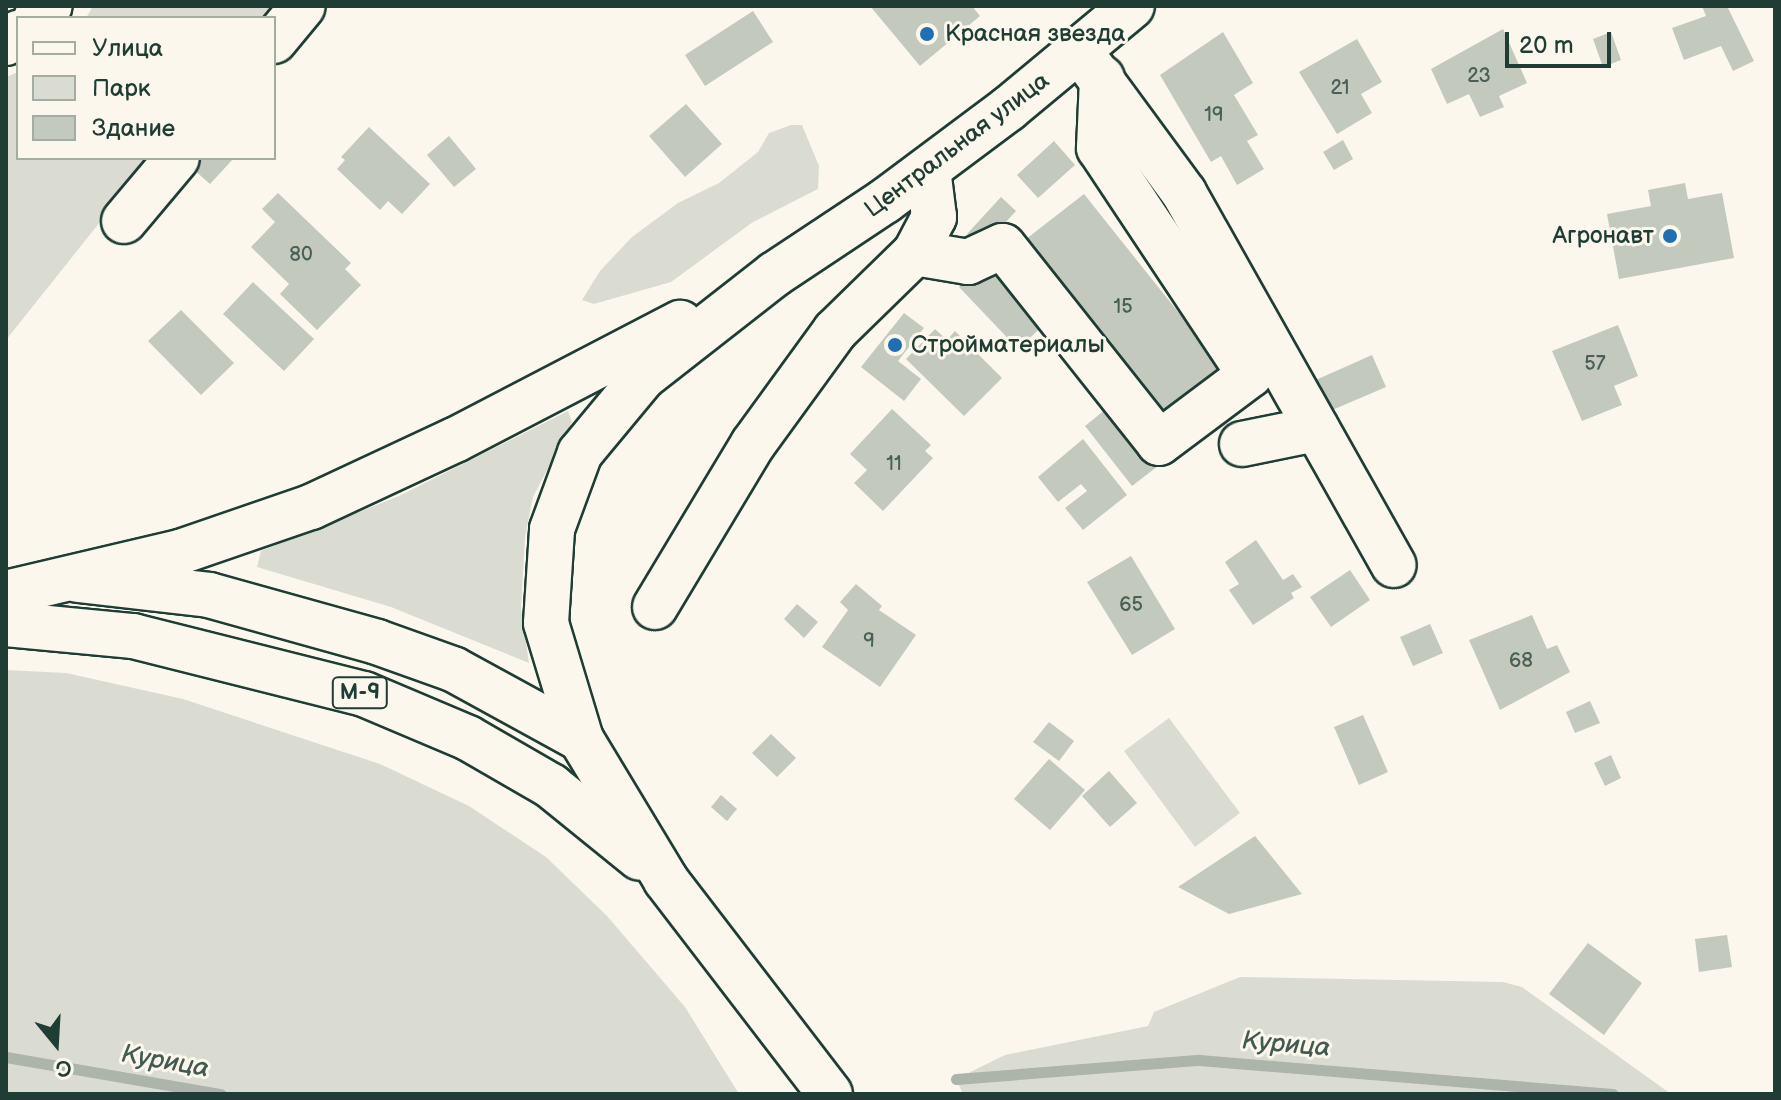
<!DOCTYPE html>
<meta charset="utf-8">
<style>
body{margin:0}
#map{position:relative;width:1781px;height:1100px;overflow:hidden;background:#fbf7ec;font-family:"Balsamiq Sans",sans-serif}
div>[style]{position:absolute}
.green>*{inset:0;background:#dbdcd1}
.stream>*{height:11px;margin:-5.5px;padding:0 5.5px;transform-origin:5.5px;border-radius:5.5px;background:#adb4aa}
.building>*{inset:0;background:#c4c9be}
.roads{filter:drop-shadow(2px 0 #1f3d34) drop-shadow(-2px 0 #1f3d34) drop-shadow(0 2px #1f3d34) drop-shadow(0 -2px #1f3d34)}
.minor>*{height:44px;margin:-22px;padding:0 22px;transform-origin:22px;border-radius:22px;background:#fbf7ec}
.major>*{height:44px;margin:-22px;padding:0 22px;transform-origin:22px;border-radius:22px;background:#fbf7ec}
.dots>*{width:22px;height:22px;translate:-50% -50%;box-sizing:border-box;border:4px solid #fbf7ec;border-radius:50%}
span{translate:-50% -50%;white-space:nowrap;text-align:center;line-height:1.15;-webkit-text-stroke:6px #fbf7ec;paint-order:stroke}
.number-label{font-size:20px;color:#486056}
.number-label span{-webkit-text-stroke-width:0}
.shield-label span{padding:2px 6px;background:#fbf7ec;border:2px solid;border-radius:6px;-webkit-text-stroke-width:0}
.shield-label{font-size:22px;color:#1f3d34;font-weight:700}
.poi-label{font-size:24px;color:#1f3d34}
.left{translate:0 -50%;text-align:left}
.right{translate:-100% -50%;text-align:right}
.street-label{font-size:24px;color:#1f3d34}
.water-label{font-size:26px;color:#425b52;font-style:italic}
.frame{position:absolute;inset:0;border:8px solid #1f3d34;pointer-events:none}
.legend{position:absolute;left:16px;top:16px;width:260px;height:144px;box-sizing:border-box;background:#fbf7ec;border:2px solid #a3ada2;margin:0;padding:10px 14px;list-style:none;font-size:24px;color:#1f3d34}
.legend li{display:flex;align-items:center;gap:16px;height:40px}
.legend b{width:40px;border:2px solid #a3ada2}
.north{position:absolute;left:16px;top:1004px;width:80px;height:80px;-webkit-text-stroke:6px #fbf7ec;paint-order:stroke;rotate:162deg;font-size:22px;font-weight:700;line-height:32px;text-align:center;color:#1f3d34}
.north::after{content:'';display:block;margin:auto;width:28px;height:36px;background:#1f3d34;clip-path:polygon(50% 0,100% 100%,50% 72%,0 100%)}
.scale{position:absolute;left:1505px;top:32px;width:106px;height:36px;box-sizing:border-box;border:4px solid #1f3d34;border-top:0;padding-left:10px;font-size:24px;line-height:28px;white-space:nowrap;color:#1f3d34;-webkit-text-stroke:6px #fbf7ec;paint-order:stroke}
</style>
<div id="map">
<div class="green">
<i style="clip-path:polygon(93px 6px,271px 6px,261px 18px,86px 18px)"></i>
<i style="clip-path:polygon(18px 72px,18px 158px,151px 158px,6px 340px,6px 77px)"></i>
<i style="clip-path:polygon(791px 125px,802px 125px,819px 166px,818px 189px,753px 222px,671px 282px,594px 304px,582px 300px,600px 271px,632px 237px,678px 203px,719px 183px,758px 152px,769px 133px)"></i>
<i style="clip-path:polygon(568px 411px,572px 422px,533px 497px,525px 537px,521px 609px,529px 663px,391px 607px,257px 567px,261px 551px,399px 496px)"></i>
<i style="clip-path:polygon(6px 670px,66px 673px,183px 699px,380px 764px,469px 806px,546px 857px,607px 916px,685px 1007px,739px 1094px,6px 1094px)"></i>
<i style="clip-path:polygon(1169px 718px,1240px 813px,1195px 847px,1124px 751px)"></i>
<i style="clip-path:polygon(1240px 977px,1503px 982px,1522px 987px,1671px 1094px,963px 1094px,956px 1079px,1005px 1055px,1148px 1026px,1154px 1012px)"></i>
</div>
<div class="stream">
<i style="left:6px;top:1057px;width:218px;rotate:9.8deg"></i>
<i style="left:956px;top:1079px;width:244px;rotate:-4.5deg"></i>
<i style="left:1199px;top:1060px;width:415px;rotate:4.7deg"></i>
</div>
<div class="building">
<i style="clip-path:polygon(870px 6px,972px 6px,980px 16px,920px 66px)"></i>
<i style="clip-path:polygon(1702px 6px,1727px 6px,1754px 61px,1733px 71px,1721px 46px,1684px 60px,1672px 28px,1706px 16px)"></i>
<i style="clip-path:polygon(753px 11px,773px 42px,705px 86px,685px 55px)"></i>
<i style="clip-path:polygon(1503px 29px,1527px 83px,1499px 96px,1504px 107px,1480px 117px,1469px 94px,1447px 104px,1431px 69px)"></i>
<i style="clip-path:polygon(1223px 32px,1253px 83px,1234px 95px,1258px 135px,1247px 141px,1264px 169px,1237px 185px,1221px 156px,1211px 162px,1160px 75px)"></i>
<i style="clip-path:polygon(1611px 32px,1621px 60px,1603px 67px,1593px 39px)"></i>
<i style="clip-path:polygon(1357px 39px,1382px 82px,1361px 94px,1372px 113px,1337px 134px,1299px 72px)"></i>
<i style="clip-path:polygon(686px 104px,722px 144px,685px 177px,649px 136px)"></i>
<i style="clip-path:polygon(369px 127px,430px 184px,402px 214px,388px 201px,380px 210px,337px 169px,345px 160px,341px 157px)"></i>
<i style="clip-path:polygon(449px 136px,476px 169px,454px 187px,427px 155px)"></i>
<i style="clip-path:polygon(1343px 140px,1353px 159px,1334px 170px,1323px 152px)"></i>
<i style="clip-path:polygon(1054px 141px,1075px 165px,1038px 198px,1017px 175px)"></i>
<i style="clip-path:polygon(189px 158px,234px 158px,210px 184px,185px 162px)"></i>
<i style="clip-path:polygon(1685px 183px,1688px 199px,1722px 193px,1734px 258px,1619px 279px,1607px 214px,1651px 206px,1648px 190px)"></i>
<i style="clip-path:polygon(278px 193px,351px 263px,345px 269px,361px 285px,317px 330px,280px 294px,289px 284px,251px 247px,275px 222px,262px 209px)"></i>
<i style="clip-path:polygon(1084px 194px,1226px 372px,1163px 422px,1021px 243px)"></i>
<i style="clip-path:polygon(1001px 197px,1016px 211px,982px 248px,967px 234px)"></i>
<i style="clip-path:polygon(990px 257px,1049px 320px,1018px 349px,959px 287px)"></i>
<i style="clip-path:polygon(253px 282px,314px 339px,284px 371px,223px 314px)"></i>
<i style="clip-path:polygon(181px 310px,234px 363px,201px 395px,148px 341px)"></i>
<i style="clip-path:polygon(904px 313px,924px 328px,898px 361px,921px 379px,904px 401px,861px 367px)"></i>
<i style="clip-path:polygon(1618px 325px,1638px 376px,1614px 386px,1622px 405px,1582px 421px,1552px 351px)"></i>
<i style="clip-path:polygon(935px 329px,947px 340px,955px 331px,1002px 378px,964px 416px,906px 359px)"></i>
<i style="clip-path:polygon(1372px 355px,1386px 387px,1323px 414px,1309px 383px)"></i>
<i style="clip-path:polygon(1111px 405px,1158px 466px,1132px 486px,1085px 426px)"></i>
<i style="clip-path:polygon(892px 409px,931px 445px,925px 451px,933px 458px,883px 511px,854px 483px,867px 470px,850px 454px)"></i>
<i style="clip-path:polygon(1083px 439px,1127px 495px,1083px 530px,1065px 508px,1087px 491px,1081px 484px,1058px 502px,1038px 477px)"></i>
<i style="clip-path:polygon(1256px 540px,1283px 580px,1293px 574px,1302px 587px,1291px 593px,1294px 598px,1253px 625px,1229px 590px,1239px 584px,1225px 562px)"></i>
<i style="clip-path:polygon(1131px 556px,1175px 629px,1132px 655px,1087px 582px)"></i>
<i style="clip-path:polygon(1350px 570px,1370px 600px,1331px 627px,1310px 597px)"></i>
<i style="clip-path:polygon(856px 584px,882px 606px,879px 610px,916px 635px,880px 687px,822px 647px,848px 610px,840px 602px)"></i>
<i style="clip-path:polygon(797px 604px,818px 622px,804px 638px,784px 619px)"></i>
<i style="clip-path:polygon(1532px 615px,1547px 649px,1557px 645px,1570px 672px,1500px 710px,1469px 640px)"></i>
<i style="clip-path:polygon(1430px 624px,1443px 653px,1413px 666px,1400px 637px)"></i>
<i style="clip-path:polygon(1590px 701px,1600px 723px,1575px 733px,1566px 712px)"></i>
<i style="clip-path:polygon(1363px 715px,1388px 772px,1359px 785px,1334px 727px)"></i>
<i style="clip-path:polygon(1049px 722px,1074px 741px,1059px 761px,1033px 742px)"></i>
<i style="clip-path:polygon(771px 734px,796px 758px,777px 777px,752px 753px)"></i>
<i style="clip-path:polygon(1611px 755px,1621px 778px,1605px 786px,1594px 763px)"></i>
<i style="clip-path:polygon(1049px 759px,1085px 790px,1050px 830px,1014px 799px)"></i>
<i style="clip-path:polygon(1109px 771px,1137px 803px,1110px 827px,1082px 796px)"></i>
<i style="clip-path:polygon(721px 795px,737px 809px,727px 821px,711px 807px)"></i>
<i style="clip-path:polygon(1255px 836px,1302px 894px,1229px 914px,1178px 887px)"></i>
<i style="clip-path:polygon(1727px 935px,1732px 967px,1699px 972px,1695px 939px)"></i>
<i style="clip-path:polygon(1588px 943px,1642px 983px,1604px 1035px,1549px 994px)"></i>
</div>
<div class="roads">
<div class="minor">
<i style="left:36px;top:18px;width:18px;rotate:-41deg"></i>
<i style="left:274px;top:41px;width:45px;rotate:-50.4deg"></i>
<i style="left:6px;top:43px;width:16px;rotate:-40deg"></i>
<i style="left:1090px;top:65px;width:159px;rotate:53.7deg"></i>
<i style="left:1184px;top:193px;width:427px;rotate:60.6deg"></i>
<i style="left:124px;top:221px;width:82px;rotate:-49.9deg"></i>
<i style="left:915px;top:253px;width:54px;rotate:9.6deg"></i>
<i style="left:968px;top:262px;width:38px;rotate:-25deg"></i>
<i style="left:1003px;top:246px;width:251px;rotate:51.6deg"></i>
<i style="left:1159px;top:443px;width:114px;rotate:-36.8deg"></i>
<i style="left:1250px;top:375px;width:273px;rotate:-123.6deg"></i>
<i style="left:1099px;top:148px;width:70px;rotate:-87.5deg"></i>
<i style="left:1242px;top:444px;width:76px;rotate:-11.5deg"></i>
<i style="left:78px;top:580px;width:132px;rotate:6.5deg"></i>
<i style="left:209px;top:595px;width:174px;rotate:15.6deg"></i>
<i style="left:377px;top:642px;width:81px;rotate:19.6deg"></i>
<i style="left:453px;top:669px;width:146px;rotate:28.7deg"></i>
<i style="left:655px;top:607px;width:190px;rotate:-59deg"></i>
<i style="left:753px;top:444px;width:140px;rotate:-54deg"></i>
<i style="left:835px;top:331px;width:112px;rotate:-44.3deg"></i>
<i style="left:915px;top:253px;width:41px;rotate:-62.2deg"></i>
<i style="left:934px;top:217px;width:48px;rotate:-97.1deg"></i>
</div>
<div class="major">
<i style="left:6px;top:593px;width:179px;rotate:-13.3deg"></i>
<i style="left:180px;top:552px;width:139px;rotate:-19deg"></i>
<i style="left:311px;top:507px;width:159px;rotate:-25deg"></i>
<i style="left:455px;top:440px;width:254px;rotate:-27.5deg"></i>
<i style="left:6px;top:624px;width:128px;rotate:5.4deg"></i>
<i style="left:133px;top:636px;width:238px;rotate:14.1deg"></i>
<i style="left:364px;top:694px;width:113px;rotate:22.9deg"></i>
<i style="left:468px;top:738px;width:96px;rotate:30deg"></i>
<i style="left:551px;top:786px;width:114px;rotate:39deg"></i>
<i style="left:830px;top:1094px;width:270px;rotate:-127.5deg"></i>
<i style="left:666px;top:880px;width:165px;rotate:-121.1deg"></i>
<i style="left:581px;top:739px;width:121px;rotate:-106.8deg"></i>
<i style="left:546px;top:623px;width:94px;rotate:-86.3deg"></i>
<i style="left:552px;top:529px;width:81px;rotate:-69.8deg"></i>
<i style="left:580px;top:453px;width:99px;rotate:-50.3deg"></i>
<i style="left:643px;top:377px;width:167px;rotate:-38deg"></i>
<i style="left:775px;top:274px;width:132px;rotate:-33.6deg"></i>
<i style="left:885px;top:201px;width:154px;rotate:-36.8deg"></i>
<i style="left:1008px;top:109px;width:161px;rotate:-39.7deg"></i>
</div>
</div>
<div class="dots">
<i style="left:927px;top:34px;background:#1f6fb2"></i>
<i style="left:1670px;top:236px;background:#1f6fb2"></i>
<i style="left:895px;top:345px;background:#1f6fb2"></i>
</div>
<div class="number-label">
<span style="left:1479px;top:76px">23</span>
<span style="left:1340px;top:88px">21</span>
<span style="left:1214px;top:115px">19</span>
<span style="left:301px;top:255px">80</span>
<span style="left:1123px;top:307px">15</span>
<span style="left:1595px;top:364px">57</span>
<span style="left:894px;top:464px">11</span>
<span style="left:1131px;top:605px">65</span>
<span style="left:869px;top:641px">9</span>
<span style="left:1521px;top:661px">68</span>
</div>
<div class="shield-label">
<span style="left:360px;top:693px">М-9</span>
</div>
<div class="poi-label">
<span class="left" style="left:945px;top:34px">Красная звезда</span>
<span class="right" style="left:1654px;top:236px">Агронавт</span>
<span class="left" style="left:911px;top:345px">Стройматериалы</span>
</div>
<div class="street-label">
<span style="left:957px;top:145px;rotate:-37deg">Центральная улица</span>
</div>
<div class="water-label">
<span style="left:1286px;top:1045px;rotate:5deg">Курица</span>
<span style="left:165px;top:1062px;rotate:10deg">Курица</span>
</div>
<div class="frame"></div>
<ul class="legend">
<li><b style="height:10px;background:#fbf7ec"></b>Улица</li>
<li><b style="height:22px;background:#dbdcd1"></b>Парк</li>
<li><b style="height:22px;background:#c4c9be"></b>Здание</li>
</ul>
<div class="north">С</div>
<div class="scale">20 m</div>
</div>
